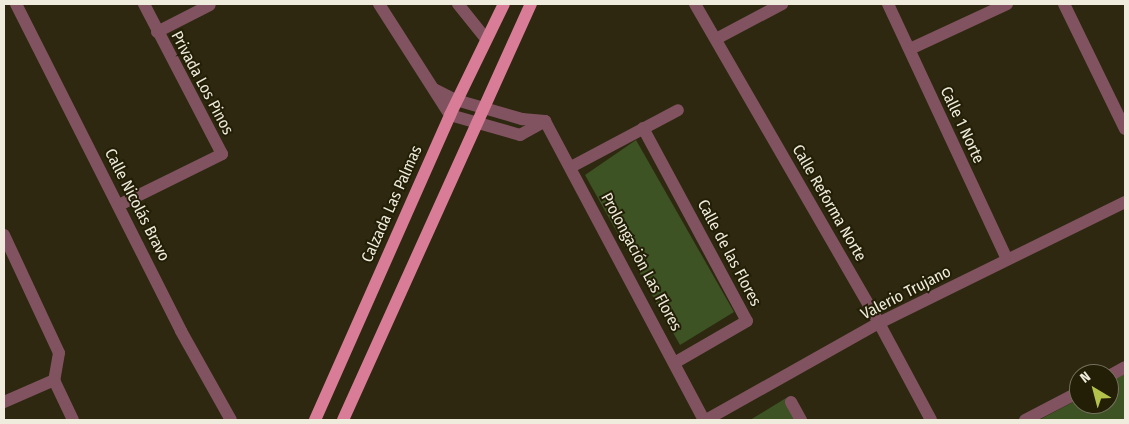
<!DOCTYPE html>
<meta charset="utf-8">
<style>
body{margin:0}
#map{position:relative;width:1129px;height:424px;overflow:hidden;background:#2d280f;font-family:"Fira Sans Condensed",sans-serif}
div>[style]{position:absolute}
.green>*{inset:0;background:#3d5324}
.minor>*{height:12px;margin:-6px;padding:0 6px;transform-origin:6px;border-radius:6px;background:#815360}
.major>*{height:12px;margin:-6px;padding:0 6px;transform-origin:6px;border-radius:6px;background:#d97c98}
span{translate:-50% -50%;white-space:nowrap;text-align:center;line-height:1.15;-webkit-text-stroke:4px #231e06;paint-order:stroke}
.street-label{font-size:16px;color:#efecdd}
.frame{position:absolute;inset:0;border:5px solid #efecdd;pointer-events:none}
.north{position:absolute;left:1069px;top:364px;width:50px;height:50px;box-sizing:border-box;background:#231e06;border:1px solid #75705c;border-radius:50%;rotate:323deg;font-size:14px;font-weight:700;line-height:20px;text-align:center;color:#efecdd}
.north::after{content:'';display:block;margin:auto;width:18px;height:22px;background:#b3c24b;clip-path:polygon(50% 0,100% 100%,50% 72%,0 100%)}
</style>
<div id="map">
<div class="green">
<i style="clip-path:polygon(636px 140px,734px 312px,680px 345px,585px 175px)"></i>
<i style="clip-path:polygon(1125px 373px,1125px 420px,1039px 420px,1079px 399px,1079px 404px,1109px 404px,1109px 382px)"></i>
<i style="clip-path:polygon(786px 398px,796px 420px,750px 420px)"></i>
</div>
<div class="minor">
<i style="left:16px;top:4px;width:366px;rotate:63.2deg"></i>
<i style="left:181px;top:331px;width:102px;rotate:60.7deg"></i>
<i style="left:379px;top:4px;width:132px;rotate:57.4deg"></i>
<i style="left:450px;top:115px;width:73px;rotate:15.9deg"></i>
<i style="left:520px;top:135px;width:29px;rotate:-29deg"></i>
<i style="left:458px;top:4px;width:45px;rotate:51.3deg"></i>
<i style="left:695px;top:4px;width:368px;rotate:60deg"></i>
<i style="left:879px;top:323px;width:110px;rotate:61.8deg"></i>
<i style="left:888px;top:4px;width:281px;rotate:65deg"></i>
<i style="left:1064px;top:4px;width:139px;rotate:64deg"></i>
<i style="left:157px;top:32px;width:59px;rotate:-27deg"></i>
<i style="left:716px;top:39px;width:75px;rotate:-27.9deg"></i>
<i style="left:910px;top:49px;width:107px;rotate:-24.9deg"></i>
<i style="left:434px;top:89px;width:25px;rotate:27deg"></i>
<i style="left:456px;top:100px;width:69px;rotate:16.1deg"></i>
<i style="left:522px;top:119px;width:23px;rotate:5deg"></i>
<i style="left:545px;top:121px;width:339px;rotate:62deg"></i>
<i style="left:643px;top:128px;width:219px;rotate:61.7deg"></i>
<i style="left:747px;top:321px;width:82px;rotate:150deg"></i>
<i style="left:571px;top:167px;width:121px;rotate:-28deg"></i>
<i style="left:119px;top:205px;width:115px;rotate:-26.3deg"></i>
<i style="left:222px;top:154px;width:169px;rotate:-117.5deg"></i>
<i style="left:4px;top:235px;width:130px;rotate:65deg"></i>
<i style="left:59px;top:353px;width:27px;rotate:100deg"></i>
<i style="left:54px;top:380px;width:44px;rotate:64.6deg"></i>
<i style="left:1109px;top:376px;width:18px;rotate:-29deg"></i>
<i style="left:4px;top:402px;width:55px;rotate:-23.7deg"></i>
<i style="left:791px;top:402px;width:21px;rotate:61deg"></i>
<i style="left:706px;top:420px;width:198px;rotate:-29.3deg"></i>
<i style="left:879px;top:323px;width:274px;rotate:-26.2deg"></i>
<i style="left:1025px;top:420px;width:61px;rotate:-27.4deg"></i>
</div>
<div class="major">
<i style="left:315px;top:420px;width:334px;rotate:-66.1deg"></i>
<i style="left:450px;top:115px;width:123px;rotate:-64.1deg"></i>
<i style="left:343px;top:420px;width:457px;rotate:-65.7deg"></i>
</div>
<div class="street-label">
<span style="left:202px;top:83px;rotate:62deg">Privada Los Pinos</span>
<span style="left:962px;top:125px;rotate:65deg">Calle 1 Norte</span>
<span style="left:829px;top:203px;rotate:60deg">Calle Reforma Norte</span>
<span style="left:392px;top:204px;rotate:-66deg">Calzada Las Palmas</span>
<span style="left:137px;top:205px;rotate:63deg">Calle Nicolás Bravo</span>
<span style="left:729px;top:253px;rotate:62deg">Calle de las Flores</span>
<span style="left:641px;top:262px;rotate:62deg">Prolongación Las Flores</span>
<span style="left:906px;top:293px;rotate:-27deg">Valerio Trujano</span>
</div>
<div class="frame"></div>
<div class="north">N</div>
</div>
